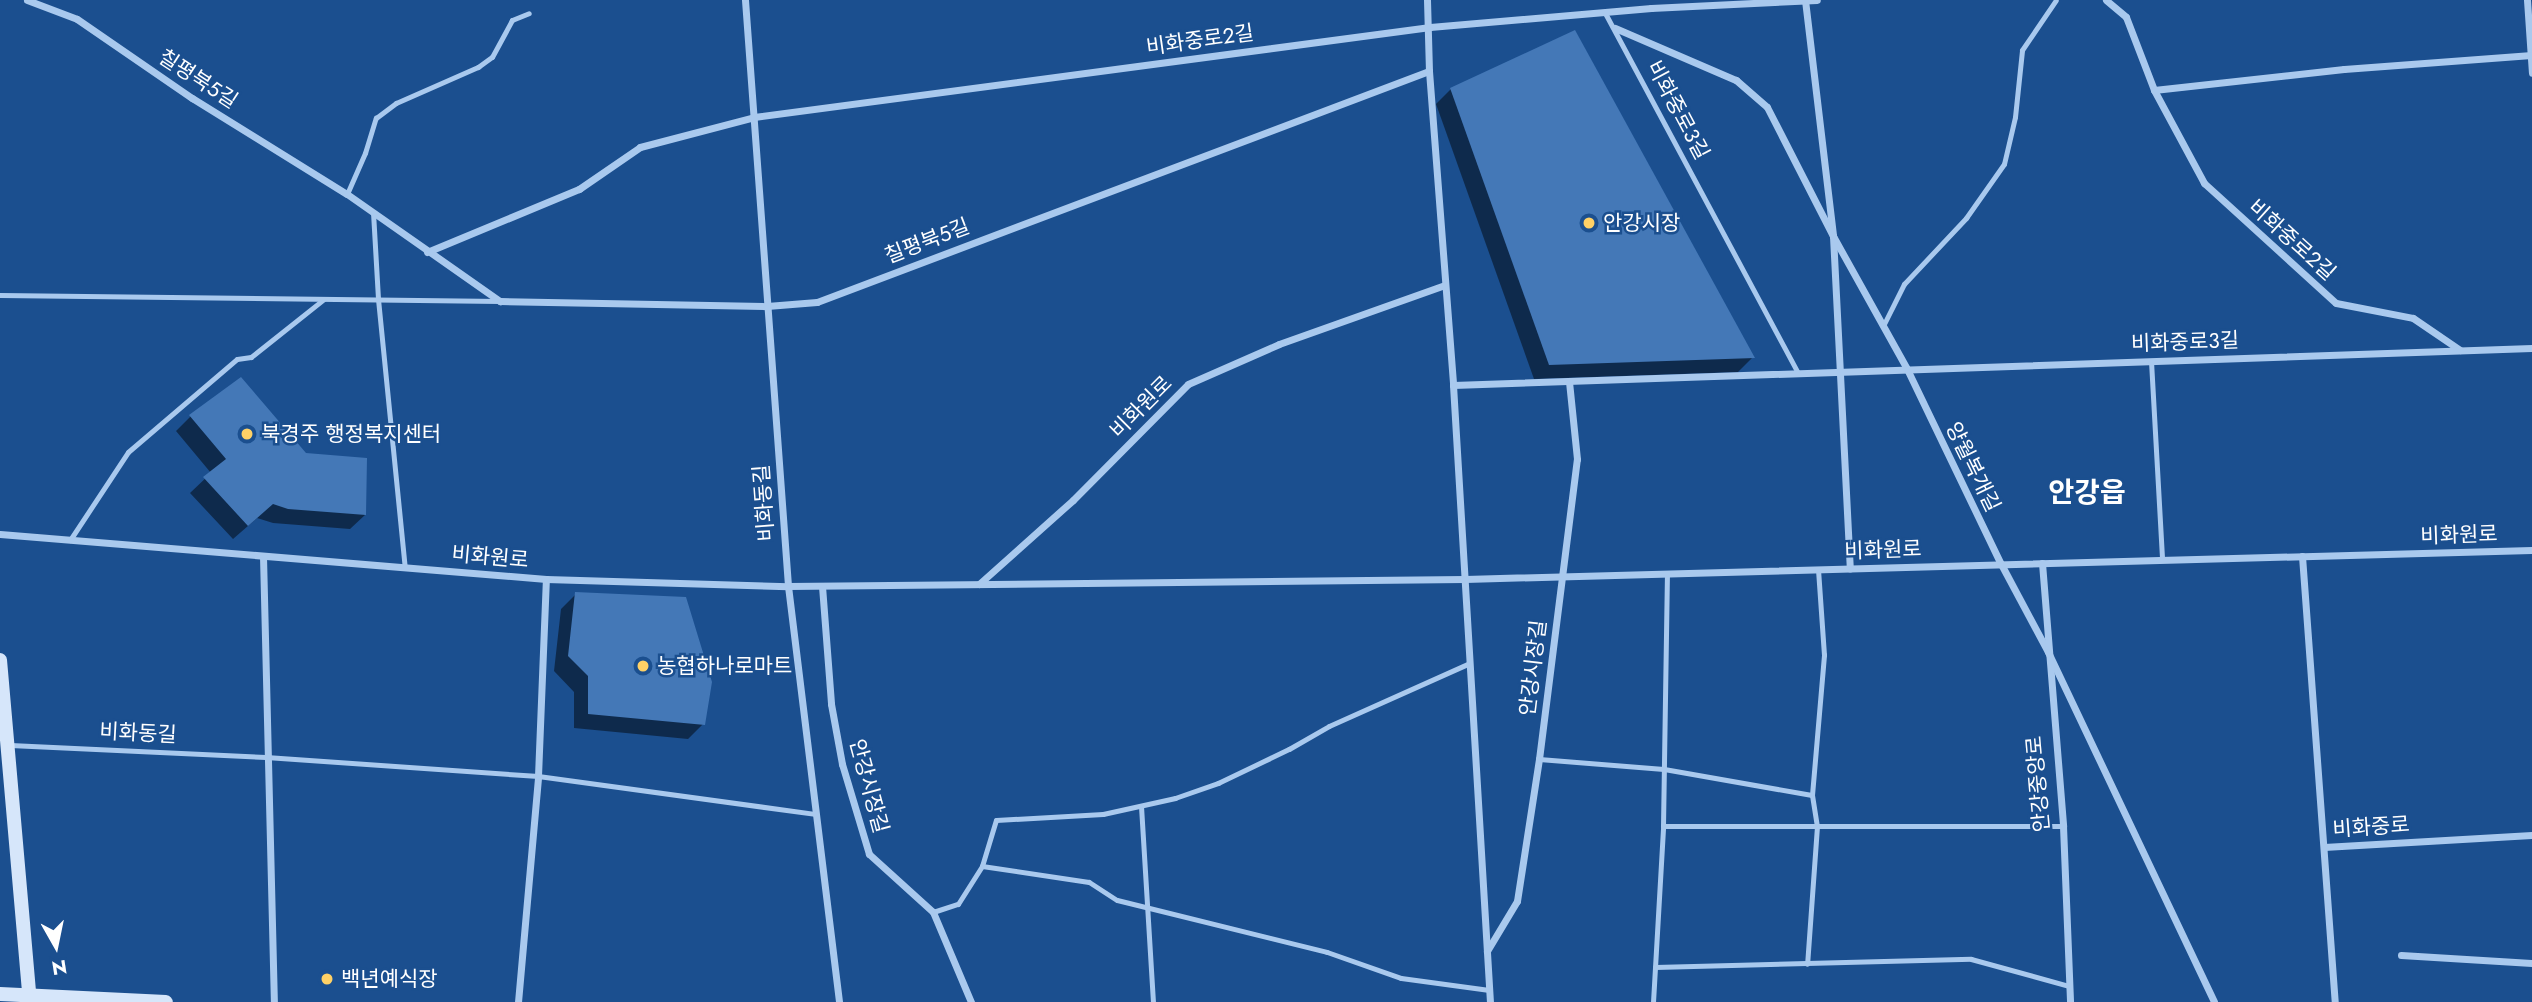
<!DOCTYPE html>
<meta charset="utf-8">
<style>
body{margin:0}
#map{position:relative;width:2532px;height:1002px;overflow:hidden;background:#1b4f8f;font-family:Jost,"Noto Sans KR",sans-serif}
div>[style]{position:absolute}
.shadow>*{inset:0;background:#0007}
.building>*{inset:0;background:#4478b7}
.lane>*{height:5px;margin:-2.5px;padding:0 2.5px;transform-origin:2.5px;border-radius:2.5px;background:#a9c9ee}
.street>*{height:7px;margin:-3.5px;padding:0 3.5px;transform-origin:3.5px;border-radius:3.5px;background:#a9c9ee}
.secondary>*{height:14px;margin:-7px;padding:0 7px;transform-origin:7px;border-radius:7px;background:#d6e6fa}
.dots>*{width:19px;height:19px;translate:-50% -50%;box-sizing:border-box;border:4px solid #1b4f8f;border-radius:50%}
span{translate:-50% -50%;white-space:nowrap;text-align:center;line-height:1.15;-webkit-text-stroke:5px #1b4f8f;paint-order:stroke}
.street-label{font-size:21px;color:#fff}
.poi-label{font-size:21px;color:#fff}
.left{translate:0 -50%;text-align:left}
.district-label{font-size:28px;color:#fff;font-weight:700}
.north{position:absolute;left:21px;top:911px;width:70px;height:70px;-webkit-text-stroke:5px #1b4f8f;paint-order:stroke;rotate:171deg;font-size:19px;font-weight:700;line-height:28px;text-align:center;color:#fff}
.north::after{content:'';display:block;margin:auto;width:24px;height:32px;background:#fff;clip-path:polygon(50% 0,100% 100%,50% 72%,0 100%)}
</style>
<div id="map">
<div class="shadow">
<i style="clip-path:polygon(1451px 89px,1753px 357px,1738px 372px,1534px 379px,1436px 104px)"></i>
<i style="clip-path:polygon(191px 416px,305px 455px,365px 515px,350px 529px,273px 523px,257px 518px,233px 539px,190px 493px,211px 473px,176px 431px)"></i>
<i style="clip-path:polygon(576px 594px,703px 724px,688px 739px,574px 728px,574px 692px,554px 671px,561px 609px)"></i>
</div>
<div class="building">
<i style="clip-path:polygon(1575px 30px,1755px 358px,1549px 365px,1450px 88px)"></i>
<i style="clip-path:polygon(241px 377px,306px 453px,367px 458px,366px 515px,288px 509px,273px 504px,248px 526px,203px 477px,226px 459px,189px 415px)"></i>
<i style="clip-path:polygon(575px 592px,686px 597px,712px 682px,705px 725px,588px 714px,588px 676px,568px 656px)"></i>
</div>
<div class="lane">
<i style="left:1605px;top:13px;width:408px;rotate:61.8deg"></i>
<i style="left:347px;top:194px;width:45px;rotate:-66.3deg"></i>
<i style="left:365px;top:153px;width:37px;rotate:-73deg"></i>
<i style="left:376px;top:118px;width:25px;rotate:-37deg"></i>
<i style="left:396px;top:103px;width:90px;rotate:-23.7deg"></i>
<i style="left:478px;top:67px;width:17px;rotate:-36deg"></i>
<i style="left:492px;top:57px;width:42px;rotate:-61.6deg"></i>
<i style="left:512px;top:20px;width:18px;rotate:-22deg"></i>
<i style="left:373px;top:212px;width:87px;rotate:86.7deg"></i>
<i style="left:378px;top:299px;width:270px;rotate:84.3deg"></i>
<i style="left:0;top:295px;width:500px;rotate:0.69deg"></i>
<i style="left:1883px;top:326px;width:47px;rotate:-63.4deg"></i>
<i style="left:1904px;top:284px;width:91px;rotate:-46.8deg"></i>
<i style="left:1966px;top:218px;width:66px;rotate:-54.9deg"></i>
<i style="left:2004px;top:164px;width:48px;rotate:-76.8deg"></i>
<i style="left:2015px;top:117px;width:67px;rotate:-84deg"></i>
<i style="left:2022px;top:50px;width:60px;rotate:-55.8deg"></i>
<i style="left:2151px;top:361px;width:199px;rotate:86.8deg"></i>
<i style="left:70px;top:540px;width:105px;rotate:-56.6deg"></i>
<i style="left:128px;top:452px;width:143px;rotate:-40.5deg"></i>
<i style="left:237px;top:359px;width:14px;rotate:-8deg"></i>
<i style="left:251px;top:357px;width:93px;rotate:-38.5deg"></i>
<i style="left:10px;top:745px;width:256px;rotate:2.7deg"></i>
<i style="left:266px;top:757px;width:273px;rotate:4deg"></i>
<i style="left:538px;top:776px;width:281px;rotate:7.8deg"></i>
<i style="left:1539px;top:759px;width:125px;rotate:4.6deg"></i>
<i style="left:1664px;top:769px;width:150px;rotate:10deg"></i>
<i style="left:1812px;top:795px;width:31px;rotate:81deg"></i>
<i style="left:1817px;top:826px;width:138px;rotate:94.1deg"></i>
<i style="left:1812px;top:795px;width:141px;rotate:-85.1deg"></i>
<i style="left:1824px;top:655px;width:85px;rotate:-94deg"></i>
<i style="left:1141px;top:806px;width:196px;rotate:86.5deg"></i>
<i style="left:1663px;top:826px;width:400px"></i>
<i style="left:982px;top:866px;width:108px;rotate:8.5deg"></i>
<i style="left:1089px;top:882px;width:33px;rotate:33deg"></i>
<i style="left:1117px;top:900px;width:216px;rotate:13.9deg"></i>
<i style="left:1327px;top:952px;width:78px;rotate:19.4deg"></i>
<i style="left:1401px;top:978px;width:89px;rotate:7.8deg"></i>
<i style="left:933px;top:912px;width:26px;rotate:-18deg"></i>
<i style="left:958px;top:904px;width:45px;rotate:-57.7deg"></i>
<i style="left:982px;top:866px;width:48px;rotate:-73.1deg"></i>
<i style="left:996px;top:820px;width:107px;rotate:-3.2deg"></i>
<i style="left:1103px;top:814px;width:74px;rotate:-12.5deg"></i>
<i style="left:1175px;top:798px;width:46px;rotate:-19.2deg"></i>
<i style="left:1218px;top:783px;width:79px;rotate:-25.6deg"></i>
<i style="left:1289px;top:749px;width:46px;rotate:-29.9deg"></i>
<i style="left:1329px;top:726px;width:154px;rotate:-24.1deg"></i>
<i style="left:1655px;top:967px;width:316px;rotate:-1.5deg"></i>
<i style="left:1971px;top:959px;width:102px;rotate:15.4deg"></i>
<i style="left:1653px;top:1002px;width:176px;rotate:-86.7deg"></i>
<i style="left:1663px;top:826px;width:252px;rotate:-89.1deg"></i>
</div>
<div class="street">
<i style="left:27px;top:0;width:53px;rotate:20.8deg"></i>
<i style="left:77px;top:19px;width:140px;rotate:34.5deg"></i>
<i style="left:192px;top:98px;width:182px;rotate:31.8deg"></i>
<i style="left:347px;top:194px;width:187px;rotate:35deg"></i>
<i style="left:500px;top:301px;width:267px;rotate:1.1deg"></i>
<i style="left:767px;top:306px;width:50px;rotate:-4.6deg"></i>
<i style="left:817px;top:302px;width:654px;rotate:-20.68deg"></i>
<i style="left:745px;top:0;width:588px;rotate:85.8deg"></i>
<i style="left:788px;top:586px;width:419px;rotate:83deg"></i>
<i style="left:1427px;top:0;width:71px;rotate:88.4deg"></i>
<i style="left:1429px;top:71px;width:315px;rotate:85.6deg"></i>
<i style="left:1453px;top:385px;width:618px;rotate:86.57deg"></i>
<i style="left:1805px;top:0;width:238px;rotate:83.2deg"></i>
<i style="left:1833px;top:236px;width:333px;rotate:87.1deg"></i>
<i style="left:2106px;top:0;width:26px;rotate:40deg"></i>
<i style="left:2126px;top:17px;width:78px;rotate:69deg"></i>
<i style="left:2154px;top:90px;width:106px;rotate:61.7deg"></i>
<i style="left:2204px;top:183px;width:178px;rotate:42.3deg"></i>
<i style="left:2336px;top:303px;width:78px;rotate:11deg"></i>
<i style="left:2413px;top:318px;width:57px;rotate:34.2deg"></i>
<i style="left:2527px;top:0;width:73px;rotate:86.1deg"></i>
<i style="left:1615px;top:28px;width:132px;rotate:23.3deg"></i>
<i style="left:1736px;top:80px;width:41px;rotate:41.1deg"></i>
<i style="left:1767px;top:107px;width:145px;rotate:62.9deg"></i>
<i style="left:1833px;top:236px;width:152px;rotate:60.9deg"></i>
<i style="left:1907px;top:369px;width:216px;rotate:64.3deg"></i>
<i style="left:2001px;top:564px;width:100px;rotate:61.9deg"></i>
<i style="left:2048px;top:652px;width:387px;rotate:64.6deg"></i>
<i style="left:2154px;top:90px;width:191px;rotate:-6.3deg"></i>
<i style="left:2344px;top:69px;width:188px;rotate:-4.3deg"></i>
<i style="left:427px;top:252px;width:165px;rotate:-22.5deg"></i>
<i style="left:579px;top:189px;width:74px;rotate:-34.5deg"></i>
<i style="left:640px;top:147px;width:118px;rotate:-14.7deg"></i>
<i style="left:754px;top:117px;width:682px;rotate:-7.58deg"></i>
<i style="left:1430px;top:27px;width:222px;rotate:-4.9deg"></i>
<i style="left:1651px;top:8px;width:166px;rotate:-2.8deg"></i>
<i style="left:1453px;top:385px;width:1080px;rotate:-1.96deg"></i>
<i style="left:0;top:534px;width:548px;rotate:4.71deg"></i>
<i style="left:546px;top:579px;width:242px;rotate:1.7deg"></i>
<i style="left:788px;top:586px;width:677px;rotate:-0.59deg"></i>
<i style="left:1465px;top:579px;width:1067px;rotate:-1.56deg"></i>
<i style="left:263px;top:556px;width:446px;rotate:88.6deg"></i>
<i style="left:2302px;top:556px;width:447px;rotate:85.8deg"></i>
<i style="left:2042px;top:563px;width:264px;rotate:85.4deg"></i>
<i style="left:2063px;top:826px;width:176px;rotate:87.7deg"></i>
<i style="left:979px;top:584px;width:126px;rotate:-41.8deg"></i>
<i style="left:1073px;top:500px;width:163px;rotate:-45.2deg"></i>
<i style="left:1188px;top:384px;width:99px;rotate:-23.7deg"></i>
<i style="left:1279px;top:344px;width:176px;rotate:-19.6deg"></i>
<i style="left:822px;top:586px;width:118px;rotate:85.6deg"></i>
<i style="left:831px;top:704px;width:61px;rotate:79.6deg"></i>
<i style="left:842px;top:764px;width:94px;rotate:73.3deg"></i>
<i style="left:869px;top:854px;width:86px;rotate:42.2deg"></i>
<i style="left:933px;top:912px;width:98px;rotate:67.1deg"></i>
<i style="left:2324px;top:847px;width:208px;rotate:-3.3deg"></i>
<i style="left:1487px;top:951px;width:58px;rotate:-59deg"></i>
<i style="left:1517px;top:901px;width:144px;rotate:-81.2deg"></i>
<i style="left:1539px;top:759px;width:302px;rotate:-82.8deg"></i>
<i style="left:1577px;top:459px;width:78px;rotate:-95.9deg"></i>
<i style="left:2401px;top:955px;width:131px;rotate:3.5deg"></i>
<i style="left:518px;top:1002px;width:227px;rotate:-84.9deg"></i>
<i style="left:538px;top:776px;width:197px;rotate:-87.7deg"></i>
</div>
<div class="secondary">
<i style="left:0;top:660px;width:343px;rotate:85deg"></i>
<i style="left:0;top:994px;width:166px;rotate:2.8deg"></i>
</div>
<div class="dots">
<i style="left:1589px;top:223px;background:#ffd166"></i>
<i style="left:247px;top:434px;background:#ffd166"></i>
<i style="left:643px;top:666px;background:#ffd166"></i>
<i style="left:327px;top:979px;background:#ffd166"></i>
</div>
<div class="street-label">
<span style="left:1200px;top:40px;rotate:-8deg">비화중로2길</span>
<span style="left:198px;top:79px;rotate:33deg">칠평북5길</span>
<span style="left:1678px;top:110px;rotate:62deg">비화중로3길</span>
<span style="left:2292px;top:240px;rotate:42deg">비화중로2길</span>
<span style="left:927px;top:241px;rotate:-21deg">칠평북5길</span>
<span style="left:2185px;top:342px;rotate:-2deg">비화중로3길</span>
<span style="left:1141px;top:407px;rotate:-45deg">비화원로</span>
<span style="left:1973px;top:467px;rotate:64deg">양월복개길</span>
<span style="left:764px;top:503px;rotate:-94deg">비화동길</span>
<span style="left:2459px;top:535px;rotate:-2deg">비화원로</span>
<span style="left:1883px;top:550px;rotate:-2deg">비화원로</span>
<span style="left:490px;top:557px;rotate:5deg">비화원로</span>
<span style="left:1533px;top:668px;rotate:-83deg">안강시장길</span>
<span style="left:138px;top:733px;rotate:3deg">비화동길</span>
<span style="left:2038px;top:784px;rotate:-95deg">안강중앙로</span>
<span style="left:869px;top:786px;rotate:75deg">안강시장길</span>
<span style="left:2371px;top:827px;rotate:-4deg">비화중로</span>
</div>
<div class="poi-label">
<span class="left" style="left:1603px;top:223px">안강시장</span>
<span class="left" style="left:261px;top:434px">북경주 행정복지센터</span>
<span class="left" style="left:657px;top:666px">농협하나로마트</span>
<span class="left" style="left:341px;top:979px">백년예식장</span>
</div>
<div class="district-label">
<span style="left:2087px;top:493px">안강읍</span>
</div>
<div class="north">N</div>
</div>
